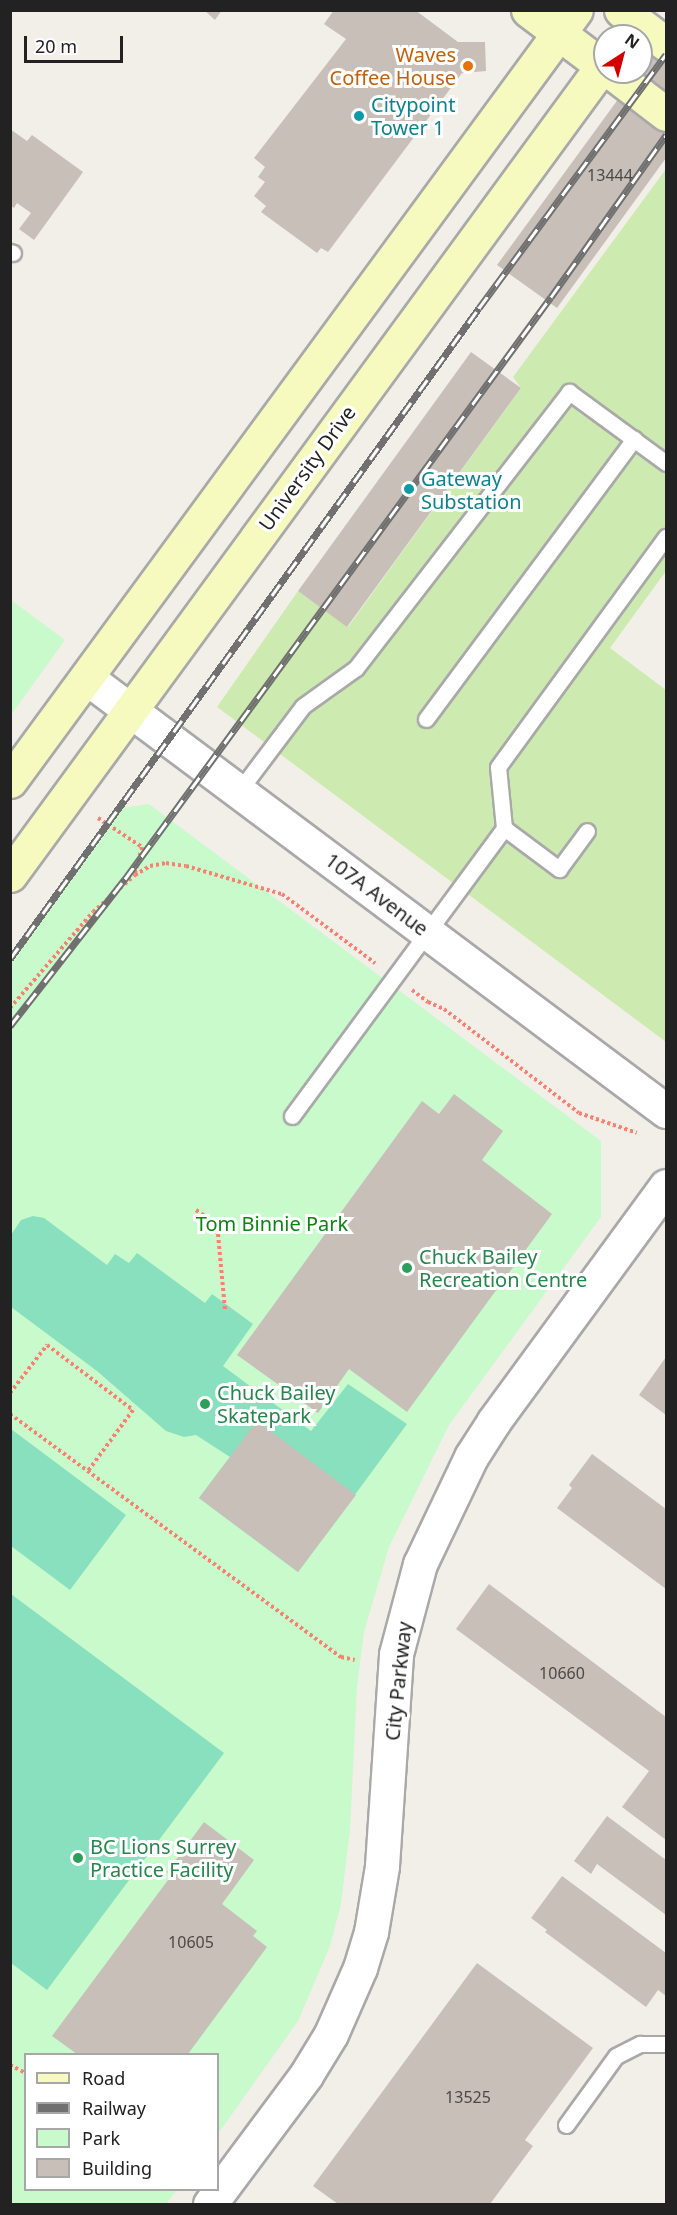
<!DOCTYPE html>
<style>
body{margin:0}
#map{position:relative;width:677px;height:2215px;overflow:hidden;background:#f2efe9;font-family:"Noto Sans",sans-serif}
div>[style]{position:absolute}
.grass>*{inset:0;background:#cdebb0}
.park>*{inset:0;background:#c8facc}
.pitch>*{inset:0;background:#88e0be}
.building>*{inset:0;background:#c7bfb8}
.path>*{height:4px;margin-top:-2px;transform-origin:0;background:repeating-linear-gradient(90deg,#fa8072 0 3px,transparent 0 6px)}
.roads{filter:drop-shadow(2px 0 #a9a9a9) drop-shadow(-2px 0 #a9a9a9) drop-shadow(0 2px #a9a9a9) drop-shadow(0 -2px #a9a9a9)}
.service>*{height:15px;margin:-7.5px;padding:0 7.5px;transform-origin:7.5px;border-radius:7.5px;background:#fff}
.tertiary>*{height:33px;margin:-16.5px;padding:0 16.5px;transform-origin:16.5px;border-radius:16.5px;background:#fff}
.secondary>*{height:33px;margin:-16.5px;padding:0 16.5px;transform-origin:16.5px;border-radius:16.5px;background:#f7fabf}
.rail>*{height:7px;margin-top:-3.5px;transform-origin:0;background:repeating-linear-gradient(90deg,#fff 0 14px,#707070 0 28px);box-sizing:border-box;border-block:2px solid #707070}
.dots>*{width:16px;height:16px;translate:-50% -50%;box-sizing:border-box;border:3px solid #fff;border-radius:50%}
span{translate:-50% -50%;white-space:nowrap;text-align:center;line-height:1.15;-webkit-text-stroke:6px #fff;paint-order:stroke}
.number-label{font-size:16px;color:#4b4948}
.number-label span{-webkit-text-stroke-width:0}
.food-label{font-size:20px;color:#c56008}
.right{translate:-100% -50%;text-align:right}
.culture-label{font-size:20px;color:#0d838f}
.left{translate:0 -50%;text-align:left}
.street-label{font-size:20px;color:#222}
.park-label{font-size:20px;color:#0c8416}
.leisure-label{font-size:20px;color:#27864d}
.frame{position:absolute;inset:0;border:12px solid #222;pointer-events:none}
.legend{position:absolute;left:24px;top:2053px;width:195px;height:138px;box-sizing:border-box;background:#fff;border:2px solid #a7a7a7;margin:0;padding:8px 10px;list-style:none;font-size:18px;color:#222}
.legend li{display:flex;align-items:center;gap:12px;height:30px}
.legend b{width:30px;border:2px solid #a7a7a7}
.north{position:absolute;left:593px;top:24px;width:60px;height:60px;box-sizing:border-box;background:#fff;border:2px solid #a7a7a7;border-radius:50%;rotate:36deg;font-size:16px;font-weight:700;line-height:24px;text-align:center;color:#222}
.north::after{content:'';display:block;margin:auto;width:21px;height:27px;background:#d40000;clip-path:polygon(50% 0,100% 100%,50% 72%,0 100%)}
.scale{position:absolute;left:24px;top:36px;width:99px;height:27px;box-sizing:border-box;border:3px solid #222;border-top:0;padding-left:8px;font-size:18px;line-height:21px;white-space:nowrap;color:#222;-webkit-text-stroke:4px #fff;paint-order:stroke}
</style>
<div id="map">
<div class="grass">
<i style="clip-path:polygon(666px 169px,666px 571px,610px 648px,666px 690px,666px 1042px,217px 707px,298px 591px,348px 627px,521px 388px,513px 377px)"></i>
</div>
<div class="park">
<i style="clip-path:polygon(11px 600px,65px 640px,11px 715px)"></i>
<i style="clip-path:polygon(149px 804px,601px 1141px,601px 1217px,449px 1425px,389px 1547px,364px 1632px,357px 1687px,350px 1830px,341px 1904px,330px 1946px,298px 2021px,218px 2134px,218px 2054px,26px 2054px,26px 2190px,177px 2190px,166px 2204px,11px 2204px,11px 952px,115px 809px)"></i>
</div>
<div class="pitch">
<i style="clip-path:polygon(33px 1216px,44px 1218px,107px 1265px,115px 1254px,129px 1263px,137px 1253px,205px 1303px,212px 1294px,253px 1324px,223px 1366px,311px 1431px,348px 1384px,407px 1424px,298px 1572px,199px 1498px,230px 1457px,196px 1435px,184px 1437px,166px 1431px,97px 1371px,11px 1307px,11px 1235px,21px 1220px)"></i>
<i style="clip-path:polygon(11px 1429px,126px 1515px,70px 1590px,11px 1546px)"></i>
<i style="clip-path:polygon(11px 1594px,224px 1753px,47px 1990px,11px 1963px)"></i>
</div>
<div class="building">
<i style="clip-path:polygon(204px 10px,222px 10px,215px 20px)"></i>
<i style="clip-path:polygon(334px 10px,415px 10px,458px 42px,485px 42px,486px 71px,462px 73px,328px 252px,321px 248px,317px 253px,261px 212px,266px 206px,254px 196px,265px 182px,258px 177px,265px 167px,254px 158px,346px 39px,324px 24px)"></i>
<i style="clip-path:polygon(666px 33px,666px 158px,557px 308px,497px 265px,638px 72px,641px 72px,641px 67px)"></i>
<i style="clip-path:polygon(10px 129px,27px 141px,32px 135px,83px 172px,34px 240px,19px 229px,31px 213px,17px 203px,14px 208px,10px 205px)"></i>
<i style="clip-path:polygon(471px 352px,521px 388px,347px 627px,298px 591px)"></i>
<i style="clip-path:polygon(454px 1094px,503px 1131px,482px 1160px,552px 1214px,407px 1412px,349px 1369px,318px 1413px,237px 1355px,422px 1101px,439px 1114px)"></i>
<i style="clip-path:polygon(666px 1357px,666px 1415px,639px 1395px)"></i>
<i style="clip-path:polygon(257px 1421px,356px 1495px,298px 1572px,199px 1498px)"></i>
<i style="clip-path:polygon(592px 1454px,666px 1509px,666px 1589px,557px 1508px,572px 1488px,569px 1485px)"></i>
<i style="clip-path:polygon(489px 1584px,666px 1717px,666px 1840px,622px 1807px,649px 1771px,456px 1629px)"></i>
<i style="clip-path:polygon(607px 1816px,666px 1860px,666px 1915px,597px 1864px,591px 1874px,574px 1861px)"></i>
<i style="clip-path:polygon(204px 1822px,254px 1860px,222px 1904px,257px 1931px,253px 1936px,267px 1947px,188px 2054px,77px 2054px,52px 2036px,171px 1876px,167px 1872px)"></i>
<i style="clip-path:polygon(562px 1876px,666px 1953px,666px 1996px,658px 1990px,646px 2007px,545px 1932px,547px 1930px,531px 1918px)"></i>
<i style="clip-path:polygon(477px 1963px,593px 2048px,525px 2140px,533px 2146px,490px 2204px,338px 2204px,313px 2186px)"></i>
</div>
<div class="path">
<i style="left:98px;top:818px;width:53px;rotate:33.4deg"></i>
<i style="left:142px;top:847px;width:28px;rotate:105deg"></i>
<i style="left:412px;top:990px;width:20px;rotate:37deg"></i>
<i style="left:428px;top:1002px;width:17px;rotate:24deg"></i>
<i style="left:444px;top:1009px;width:170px;rotate:37.6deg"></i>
<i style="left:579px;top:1113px;width:61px;rotate:19deg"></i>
<i style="left:10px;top:1008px;width:127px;rotate:-49.2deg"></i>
<i style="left:93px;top:912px;width:56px;rotate:-41.4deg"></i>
<i style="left:135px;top:875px;width:17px;rotate:-31deg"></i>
<i style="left:150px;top:866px;width:16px;rotate:-11deg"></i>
<i style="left:166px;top:863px;width:20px;rotate:9deg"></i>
<i style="left:186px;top:866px;width:100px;rotate:16.3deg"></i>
<i style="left:282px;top:894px;width:116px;rotate:36.6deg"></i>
<i style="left:196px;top:1210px;width:19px;rotate:35deg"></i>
<i style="left:212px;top:1221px;width:14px;rotate:65deg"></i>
<i style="left:218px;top:1234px;width:76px;rotate:84.7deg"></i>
<i style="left:10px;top:1393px;width:61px;rotate:-52.4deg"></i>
<i style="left:47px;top:1345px;width:108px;rotate:37.1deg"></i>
<i style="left:133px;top:1410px;width:76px;rotate:126.4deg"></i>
<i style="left:10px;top:1414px;width:411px;rotate:36.3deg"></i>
<i style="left:341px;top:1657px;width:14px;rotate:12deg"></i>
<i style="left:10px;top:2065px;width:18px;rotate:27deg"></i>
</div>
<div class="roads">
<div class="service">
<i style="left:10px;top:252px;width:3px;rotate:18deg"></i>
<i style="left:426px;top:719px;width:349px;rotate:-53.4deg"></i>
<i style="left:239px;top:791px;width:106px;rotate:-53deg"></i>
<i style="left:303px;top:706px;width:65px;rotate:-35.6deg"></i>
<i style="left:356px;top:668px;width:349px;rotate:-52.3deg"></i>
<i style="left:569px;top:392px;width:120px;rotate:36.2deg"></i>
<i style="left:504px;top:828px;width:61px;rotate:-95.6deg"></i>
<i style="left:498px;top:767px;width:285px;rotate:-53.9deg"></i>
<i style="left:292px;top:1116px;width:358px;rotate:-53.6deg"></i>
<i style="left:504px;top:828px;width:69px;rotate:36.7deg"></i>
<i style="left:559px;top:869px;width:47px;rotate:-53.6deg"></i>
<i style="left:566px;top:2125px;width:85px;rotate:-54.1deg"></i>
<i style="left:616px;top:2056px;width:27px;rotate:-27deg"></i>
<i style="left:640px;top:2044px;width:26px"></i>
</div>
<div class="tertiary">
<i style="left:87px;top:678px;width:723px;rotate:36.79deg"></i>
<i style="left:210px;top:2204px;width:161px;rotate:-53.3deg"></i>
<i style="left:306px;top:2075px;width:48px;rotate:-58.6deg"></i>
<i style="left:331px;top:2034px;width:72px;rotate:-66.3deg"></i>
<i style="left:360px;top:1968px;width:38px;rotate:-73deg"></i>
<i style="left:371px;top:1932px;width:67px;rotate:-80.5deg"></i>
<i style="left:382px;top:1866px;width:212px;rotate:-86.2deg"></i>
<i style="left:396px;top:1654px;width:93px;rotate:-75.1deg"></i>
<i style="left:420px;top:1564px;width:119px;rotate:-64.5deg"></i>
<i style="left:471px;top:1457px;width:43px;rotate:-57.4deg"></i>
<i style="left:494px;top:1421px;width:291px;rotate:-53.8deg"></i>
</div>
<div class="secondary">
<i style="left:528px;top:10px;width:96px;rotate:37deg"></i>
<i style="left:621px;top:10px;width:56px;rotate:37.1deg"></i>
<i style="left:611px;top:72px;width:69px;rotate:37.4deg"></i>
<i style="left:10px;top:781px;width:956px;rotate:-53.72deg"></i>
<i style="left:10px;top:875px;width:1007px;rotate:-53.8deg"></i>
</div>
</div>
<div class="rail">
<i style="left:10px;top:959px;width:802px;rotate:-54.23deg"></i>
<i style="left:479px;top:308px;width:315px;rotate:-53.6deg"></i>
<i style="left:10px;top:1026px;width:187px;rotate:-52deg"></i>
<i style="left:125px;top:879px;width:721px;rotate:-53.8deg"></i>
<i style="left:551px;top:297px;width:199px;rotate:-54.6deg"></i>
</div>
<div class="dots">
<i style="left:468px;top:66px;background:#e8710a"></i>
<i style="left:359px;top:116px;background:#0f9aa8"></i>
<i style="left:409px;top:489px;background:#0f9aa8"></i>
<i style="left:407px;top:1268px;background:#2e9e5b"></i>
<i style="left:205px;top:1404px;background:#2e9e5b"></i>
<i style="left:78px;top:1858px;background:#2e9e5b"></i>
</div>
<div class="number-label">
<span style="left:610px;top:175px">13444</span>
<span style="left:562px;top:1673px">10660</span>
<span style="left:191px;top:1942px">10605</span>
<span style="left:468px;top:2097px">13525</span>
</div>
<div class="food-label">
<span class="right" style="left:456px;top:66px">Waves<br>Coffee House</span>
</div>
<div class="culture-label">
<span class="left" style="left:371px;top:116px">Citypoint<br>Tower 1</span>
<span class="left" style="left:421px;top:490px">Gateway<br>Substation</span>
</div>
<div class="street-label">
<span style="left:307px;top:468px;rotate:-54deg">University Drive</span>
<span style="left:377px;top:894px;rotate:37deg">107A Avenue</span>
<span style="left:398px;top:1681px;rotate:-84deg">City Parkway</span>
</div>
<div class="park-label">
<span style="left:272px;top:1223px">Tom Binnie Park</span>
</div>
<div class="leisure-label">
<span class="left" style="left:419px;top:1268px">Chuck Bailey<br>Recreation Centre</span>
<span class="left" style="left:217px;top:1404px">Chuck Bailey<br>Skatepark</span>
<span class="left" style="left:90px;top:1858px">BC Lions Surrey<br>Practice Facility</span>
</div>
<div class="frame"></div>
<ul class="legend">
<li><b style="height:8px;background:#f7fabf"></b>Road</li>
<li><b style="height:8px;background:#707070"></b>Railway</li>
<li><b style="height:16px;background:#c8facc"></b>Park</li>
<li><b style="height:16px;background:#c7bfb8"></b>Building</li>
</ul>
<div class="north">N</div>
<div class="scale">20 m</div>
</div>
